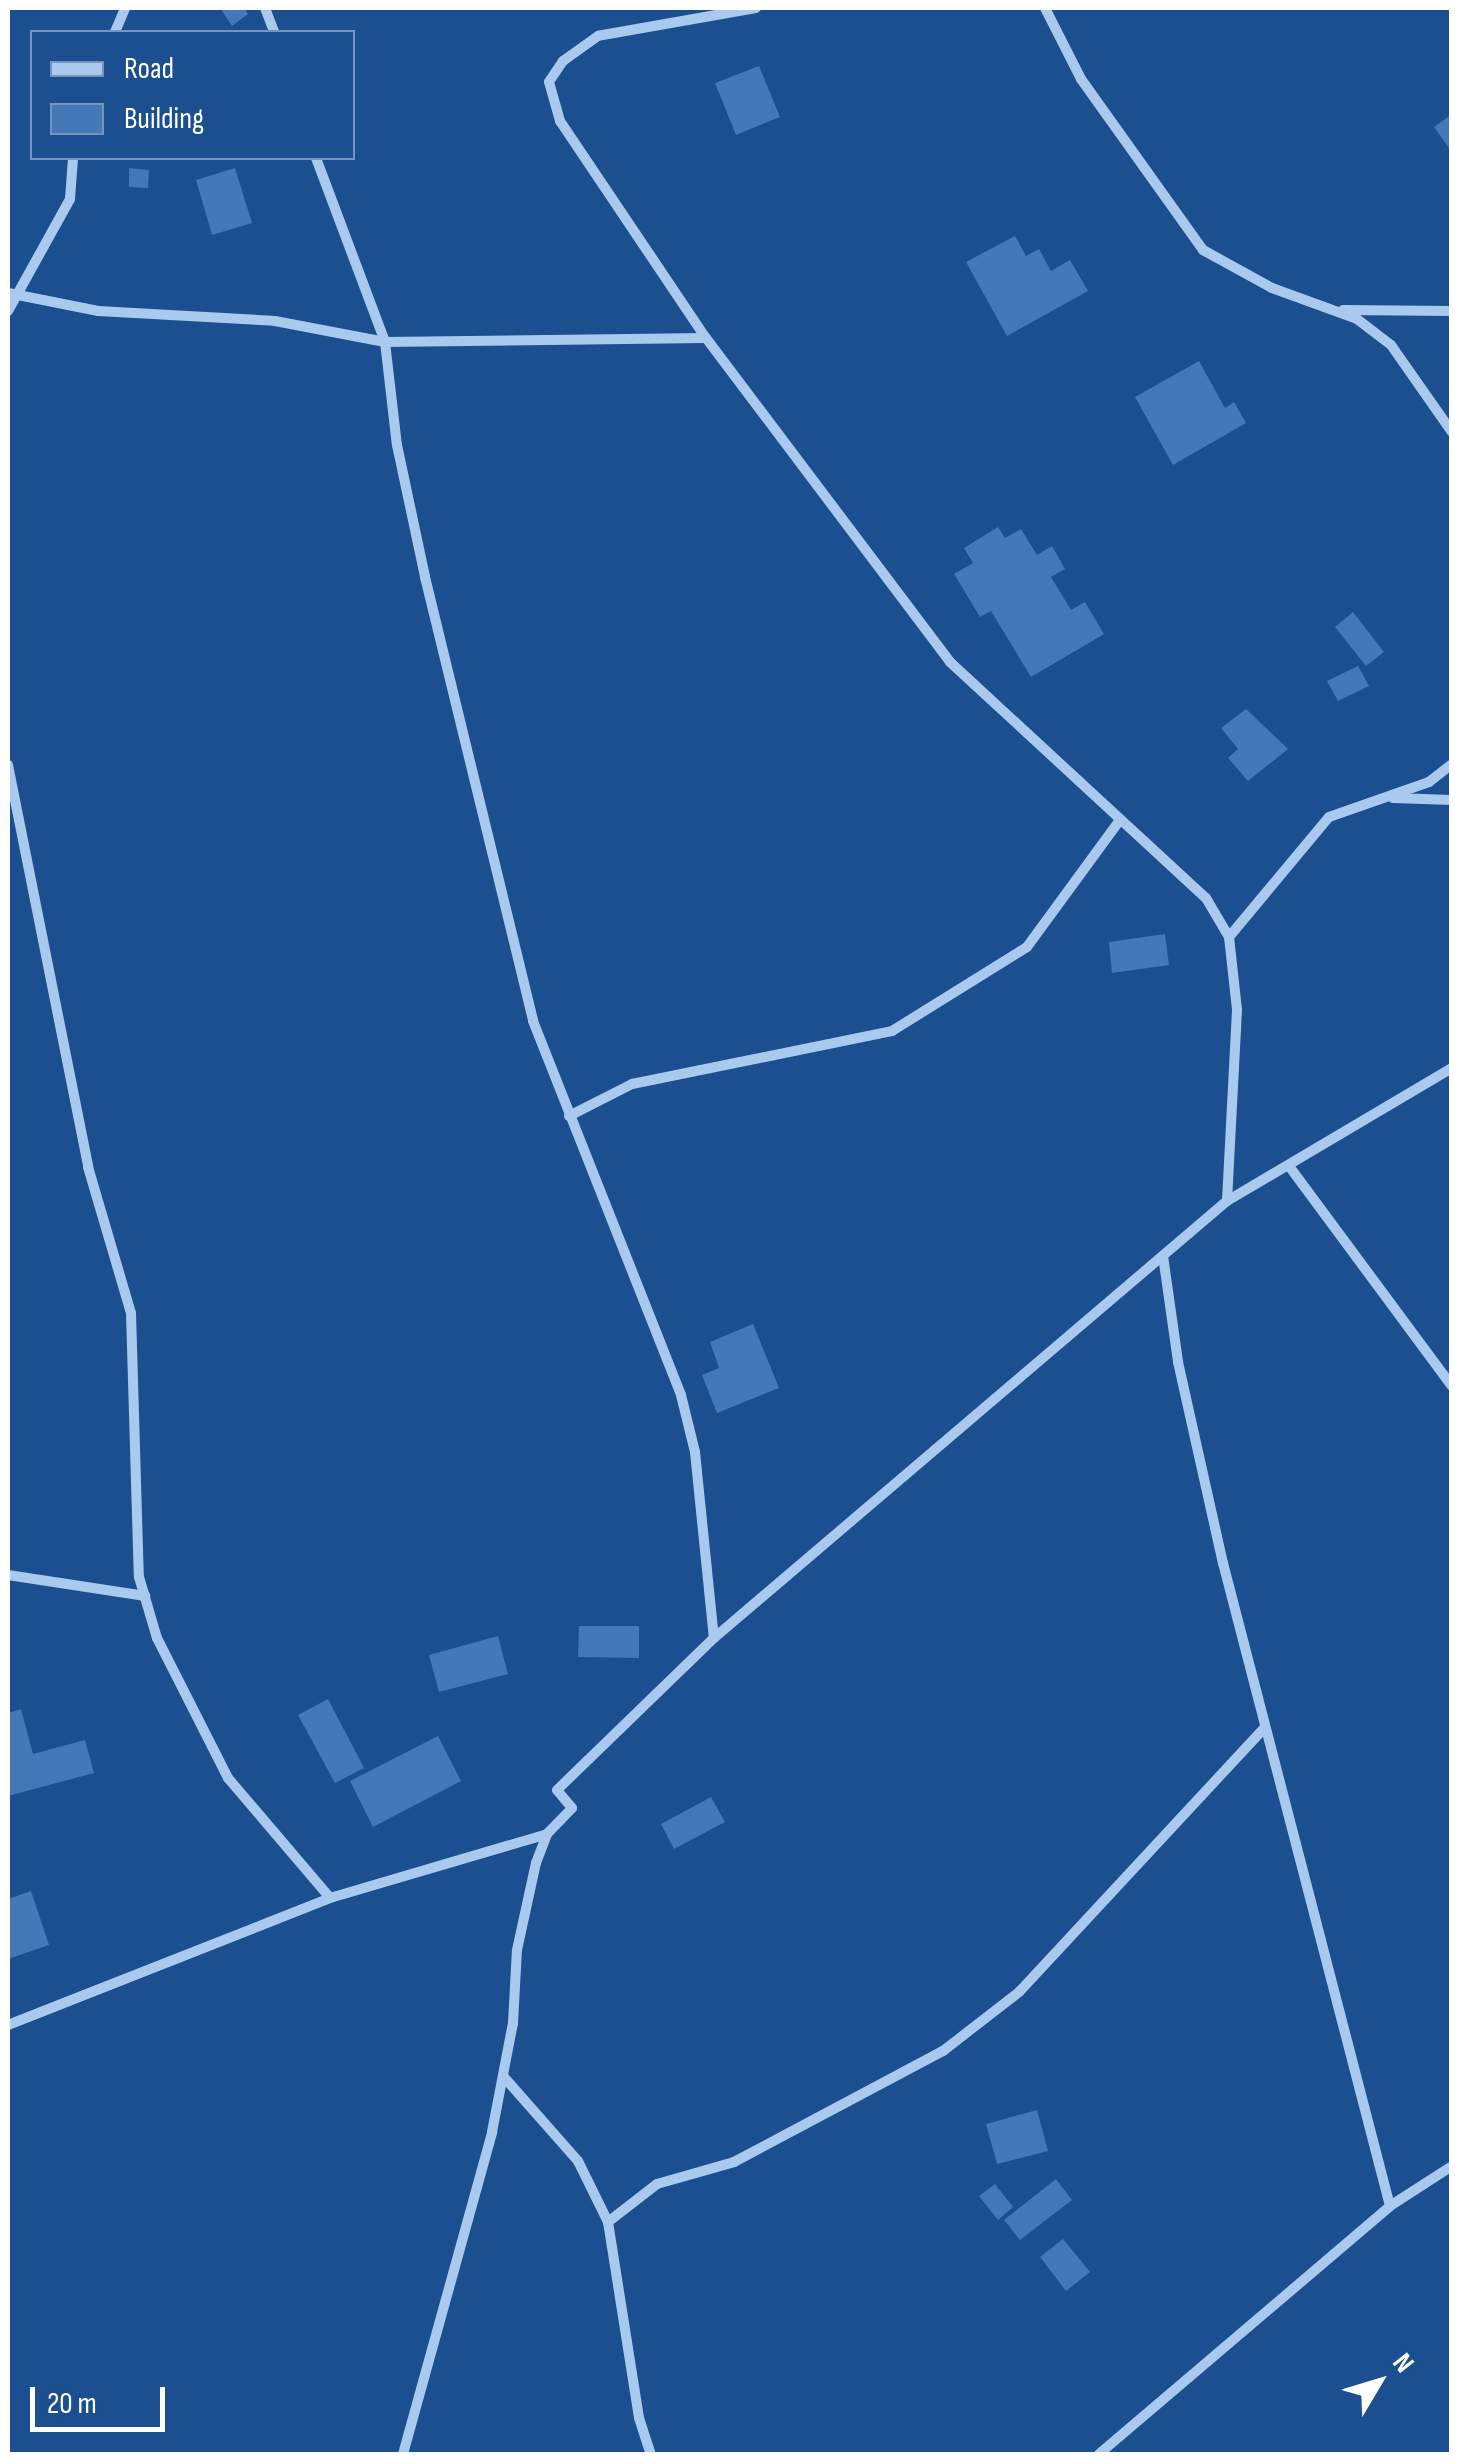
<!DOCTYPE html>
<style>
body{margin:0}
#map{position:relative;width:1459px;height:2462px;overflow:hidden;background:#1b4f8f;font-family:"Sofia Sans Condensed",sans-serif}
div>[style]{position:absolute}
.building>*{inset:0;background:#4478b7}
.minor>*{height:10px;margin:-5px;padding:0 5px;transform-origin:5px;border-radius:5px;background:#a9c9ee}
span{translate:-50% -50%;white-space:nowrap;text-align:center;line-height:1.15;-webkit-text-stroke:8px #1b4f8f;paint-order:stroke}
.frame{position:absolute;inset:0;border:10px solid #fff;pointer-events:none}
.legend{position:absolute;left:30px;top:30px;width:325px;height:130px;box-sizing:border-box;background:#1b4f8f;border:2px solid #7695bc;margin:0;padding:12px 18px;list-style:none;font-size:30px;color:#fff}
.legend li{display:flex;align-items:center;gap:20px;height:50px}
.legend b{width:50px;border:2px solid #7695bc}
.north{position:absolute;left:1329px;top:2332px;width:100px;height:100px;-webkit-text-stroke:8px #1b4f8f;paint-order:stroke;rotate:52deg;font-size:28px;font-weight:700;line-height:40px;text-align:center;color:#fff}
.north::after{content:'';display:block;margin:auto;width:35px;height:45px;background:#fff;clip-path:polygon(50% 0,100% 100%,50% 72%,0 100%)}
.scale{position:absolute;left:30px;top:2387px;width:135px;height:45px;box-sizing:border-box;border:5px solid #fff;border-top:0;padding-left:12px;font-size:30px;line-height:35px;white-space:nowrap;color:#fff;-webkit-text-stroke:8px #1b4f8f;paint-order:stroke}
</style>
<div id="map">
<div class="building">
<i style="clip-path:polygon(220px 8px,244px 8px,248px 14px,232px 26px)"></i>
<i style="clip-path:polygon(759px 66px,780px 117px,736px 135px,715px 83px)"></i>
<i style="clip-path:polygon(1452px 114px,1452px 146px,1449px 148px,1434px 127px)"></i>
<i style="clip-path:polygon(129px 168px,149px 170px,148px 188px,129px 187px)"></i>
<i style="clip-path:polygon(235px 168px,252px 223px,212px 235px,196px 180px)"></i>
<i style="clip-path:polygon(1015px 236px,1026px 256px,1039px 249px,1051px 271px,1070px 260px,1088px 291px,1007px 336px,966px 262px)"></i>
<i style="clip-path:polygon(1199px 361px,1225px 408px,1234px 402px,1246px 423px,1173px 465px,1135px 397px)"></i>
<i style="clip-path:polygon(998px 527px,1005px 538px,1021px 529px,1037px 555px,1052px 546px,1065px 569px,1051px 577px,1071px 610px,1085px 602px,1104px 634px,1031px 677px,991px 611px,980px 617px,954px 574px,973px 563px,964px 548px)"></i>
<i style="clip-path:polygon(1353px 612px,1384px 652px,1366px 666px,1335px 627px)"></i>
<i style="clip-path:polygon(1358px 666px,1369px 686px,1338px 701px,1327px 681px)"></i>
<i style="clip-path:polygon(1246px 709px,1288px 749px,1248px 781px,1228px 758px,1238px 749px,1221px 728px)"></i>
<i style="clip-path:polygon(1165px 934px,1169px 965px,1112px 973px,1109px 942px)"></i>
<i style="clip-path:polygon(753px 1324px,779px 1388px,717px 1413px,702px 1375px,719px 1368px,710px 1342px)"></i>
<i style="clip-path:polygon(579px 1626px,639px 1626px,639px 1658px,578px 1657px)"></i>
<i style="clip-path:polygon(498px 1636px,508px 1674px,439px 1692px,429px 1655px)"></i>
<i style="clip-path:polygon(328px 1699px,364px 1768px,335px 1783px,298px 1715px)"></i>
<i style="clip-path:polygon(21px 1709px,33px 1754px,85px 1740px,94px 1773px,8px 1796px,8px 1713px)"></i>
<i style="clip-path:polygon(438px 1736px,461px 1781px,373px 1827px,350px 1781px)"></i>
<i style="clip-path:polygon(711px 1797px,725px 1822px,674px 1849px,661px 1824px)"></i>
<i style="clip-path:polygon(31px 1891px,49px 1945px,8px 1959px,8px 1899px)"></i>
<i style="clip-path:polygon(1037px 2110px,1048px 2151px,997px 2164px,986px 2124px)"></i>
<i style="clip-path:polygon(1056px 2179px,1072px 2200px,1020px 2240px,1004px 2220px)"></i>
<i style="clip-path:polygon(995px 2184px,1013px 2207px,998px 2220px,979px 2196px)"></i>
<i style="clip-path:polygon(1063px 2239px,1090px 2272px,1066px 2291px,1040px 2257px)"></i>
</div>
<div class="minor">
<i style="left:265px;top:8px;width:26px;rotate:69deg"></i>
<i style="left:756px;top:8px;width:160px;rotate:170deg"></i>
<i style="left:598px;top:36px;width:43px;rotate:144.5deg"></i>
<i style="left:563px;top:61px;width:25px;rotate:124deg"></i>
<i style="left:549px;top:82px;width:41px;rotate:74.2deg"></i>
<i style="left:560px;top:121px;width:262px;rotate:56.1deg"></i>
<i style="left:706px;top:338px;width:406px;rotate:53deg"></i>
<i style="left:950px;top:662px;width:348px;rotate:42.7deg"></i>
<i style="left:1206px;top:898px;width:45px;rotate:59.5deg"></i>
<i style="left:1229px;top:937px;width:73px;rotate:83.7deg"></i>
<i style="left:1237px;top:1010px;width:191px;rotate:93deg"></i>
<i style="left:1045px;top:8px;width:80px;rotate:63.1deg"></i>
<i style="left:1081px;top:79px;width:210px;rotate:54.5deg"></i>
<i style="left:1203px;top:250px;width:79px;rotate:28.8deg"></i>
<i style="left:1272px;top:288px;width:90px;rotate:20deg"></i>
<i style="left:1357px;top:319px;width:43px;rotate:37.4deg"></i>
<i style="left:1391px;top:345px;width:106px;rotate:55deg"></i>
<i style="left:115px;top:32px;width:26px;rotate:-67deg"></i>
<i style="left:316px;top:158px;width:197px;rotate:69.4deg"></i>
<i style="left:385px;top:342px;width:104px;rotate:83.4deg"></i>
<i style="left:397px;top:445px;width:135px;rotate:78deg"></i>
<i style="left:425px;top:577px;width:457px;rotate:76.3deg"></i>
<i style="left:533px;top:1021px;width:402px;rotate:68.4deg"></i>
<i style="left:681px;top:1395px;width:59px;rotate:76.2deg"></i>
<i style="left:695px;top:1452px;width:187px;rotate:84.2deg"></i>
<i style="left:8px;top:293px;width:92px;rotate:11.3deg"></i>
<i style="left:98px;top:311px;width:177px;rotate:3.2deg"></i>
<i style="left:275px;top:321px;width:112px;rotate:10.8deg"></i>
<i style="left:385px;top:342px;width:321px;rotate:-0.7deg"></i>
<i style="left:1343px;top:310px;width:109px;rotate:0.5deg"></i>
<i style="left:8px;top:311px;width:128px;rotate:-61deg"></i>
<i style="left:70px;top:199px;width:41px;rotate:-85.8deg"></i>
<i style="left:8px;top:765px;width:410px;rotate:78.7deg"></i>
<i style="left:88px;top:1167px;width:152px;rotate:73.6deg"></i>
<i style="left:131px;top:1313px;width:264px;rotate:88.3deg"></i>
<i style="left:139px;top:1577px;width:64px;rotate:73.6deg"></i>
<i style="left:157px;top:1638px;width:157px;rotate:63.1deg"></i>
<i style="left:228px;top:1778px;width:157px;rotate:49.6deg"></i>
<i style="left:1393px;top:798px;width:59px;rotate:1.9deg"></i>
<i style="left:1229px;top:937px;width:156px;rotate:-50.2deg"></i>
<i style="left:1329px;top:817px;width:106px;rotate:-19.3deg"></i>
<i style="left:1429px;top:782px;width:29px;rotate:-38deg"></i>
<i style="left:569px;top:1116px;width:71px;rotate:-26.9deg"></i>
<i style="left:632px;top:1084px;width:265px;rotate:-11.5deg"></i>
<i style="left:892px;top:1031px;width:159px;rotate:-31.9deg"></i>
<i style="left:1027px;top:947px;width:157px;rotate:-53.8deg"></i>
<i style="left:1289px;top:1166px;width:274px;rotate:53.5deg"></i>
<i style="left:1163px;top:1256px;width:107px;rotate:81.9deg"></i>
<i style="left:1178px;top:1362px;width:206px;rotate:77.4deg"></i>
<i style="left:1223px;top:1563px;width:664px;rotate:75.44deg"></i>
<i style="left:8px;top:1575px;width:139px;rotate:8.7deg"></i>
<i style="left:8px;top:2025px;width:346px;rotate:-21.5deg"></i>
<i style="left:330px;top:1898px;width:226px;rotate:-16.4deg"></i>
<i style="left:503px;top:2076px;width:113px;rotate:48.6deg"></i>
<i style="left:578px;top:2161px;width:68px;rotate:63.8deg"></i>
<i style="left:608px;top:2222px;width:198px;rotate:81deg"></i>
<i style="left:639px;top:2418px;width:38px;rotate:72deg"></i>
<i style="left:608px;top:2222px;width:62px;rotate:-37.8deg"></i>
<i style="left:657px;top:2184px;width:80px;rotate:-15.9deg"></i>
<i style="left:734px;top:2162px;width:237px;rotate:-28deg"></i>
<i style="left:943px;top:2051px;width:96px;rotate:-37.8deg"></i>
<i style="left:1019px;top:1992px;width:359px;rotate:-47.1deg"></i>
<i style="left:403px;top:2454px;width:334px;rotate:-74.5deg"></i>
<i style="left:492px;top:2132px;width:111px;rotate:-79.1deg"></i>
<i style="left:513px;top:2023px;width:73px;rotate:-86.9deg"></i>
<i style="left:517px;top:1950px;width:89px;rotate:-77.7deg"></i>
<i style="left:536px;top:1863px;width:31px;rotate:-69deg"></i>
<i style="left:547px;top:1834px;width:36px;rotate:-46deg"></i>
<i style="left:572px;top:1808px;width:23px;rotate:-130deg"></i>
<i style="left:557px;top:1790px;width:219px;rotate:-44.1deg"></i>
<i style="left:714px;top:1638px;width:674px;rotate:-40.43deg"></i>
<i style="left:1227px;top:1201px;width:261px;rotate:-30.6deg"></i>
<i style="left:1099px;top:2454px;width:382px;rotate:-40.4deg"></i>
<i style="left:1390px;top:2206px;width:74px;rotate:-32.8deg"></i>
</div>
<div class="frame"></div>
<ul class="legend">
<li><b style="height:12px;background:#a9c9ee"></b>Road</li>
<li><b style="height:28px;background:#4478b7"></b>Building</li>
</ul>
<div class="north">N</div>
<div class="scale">20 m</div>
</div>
